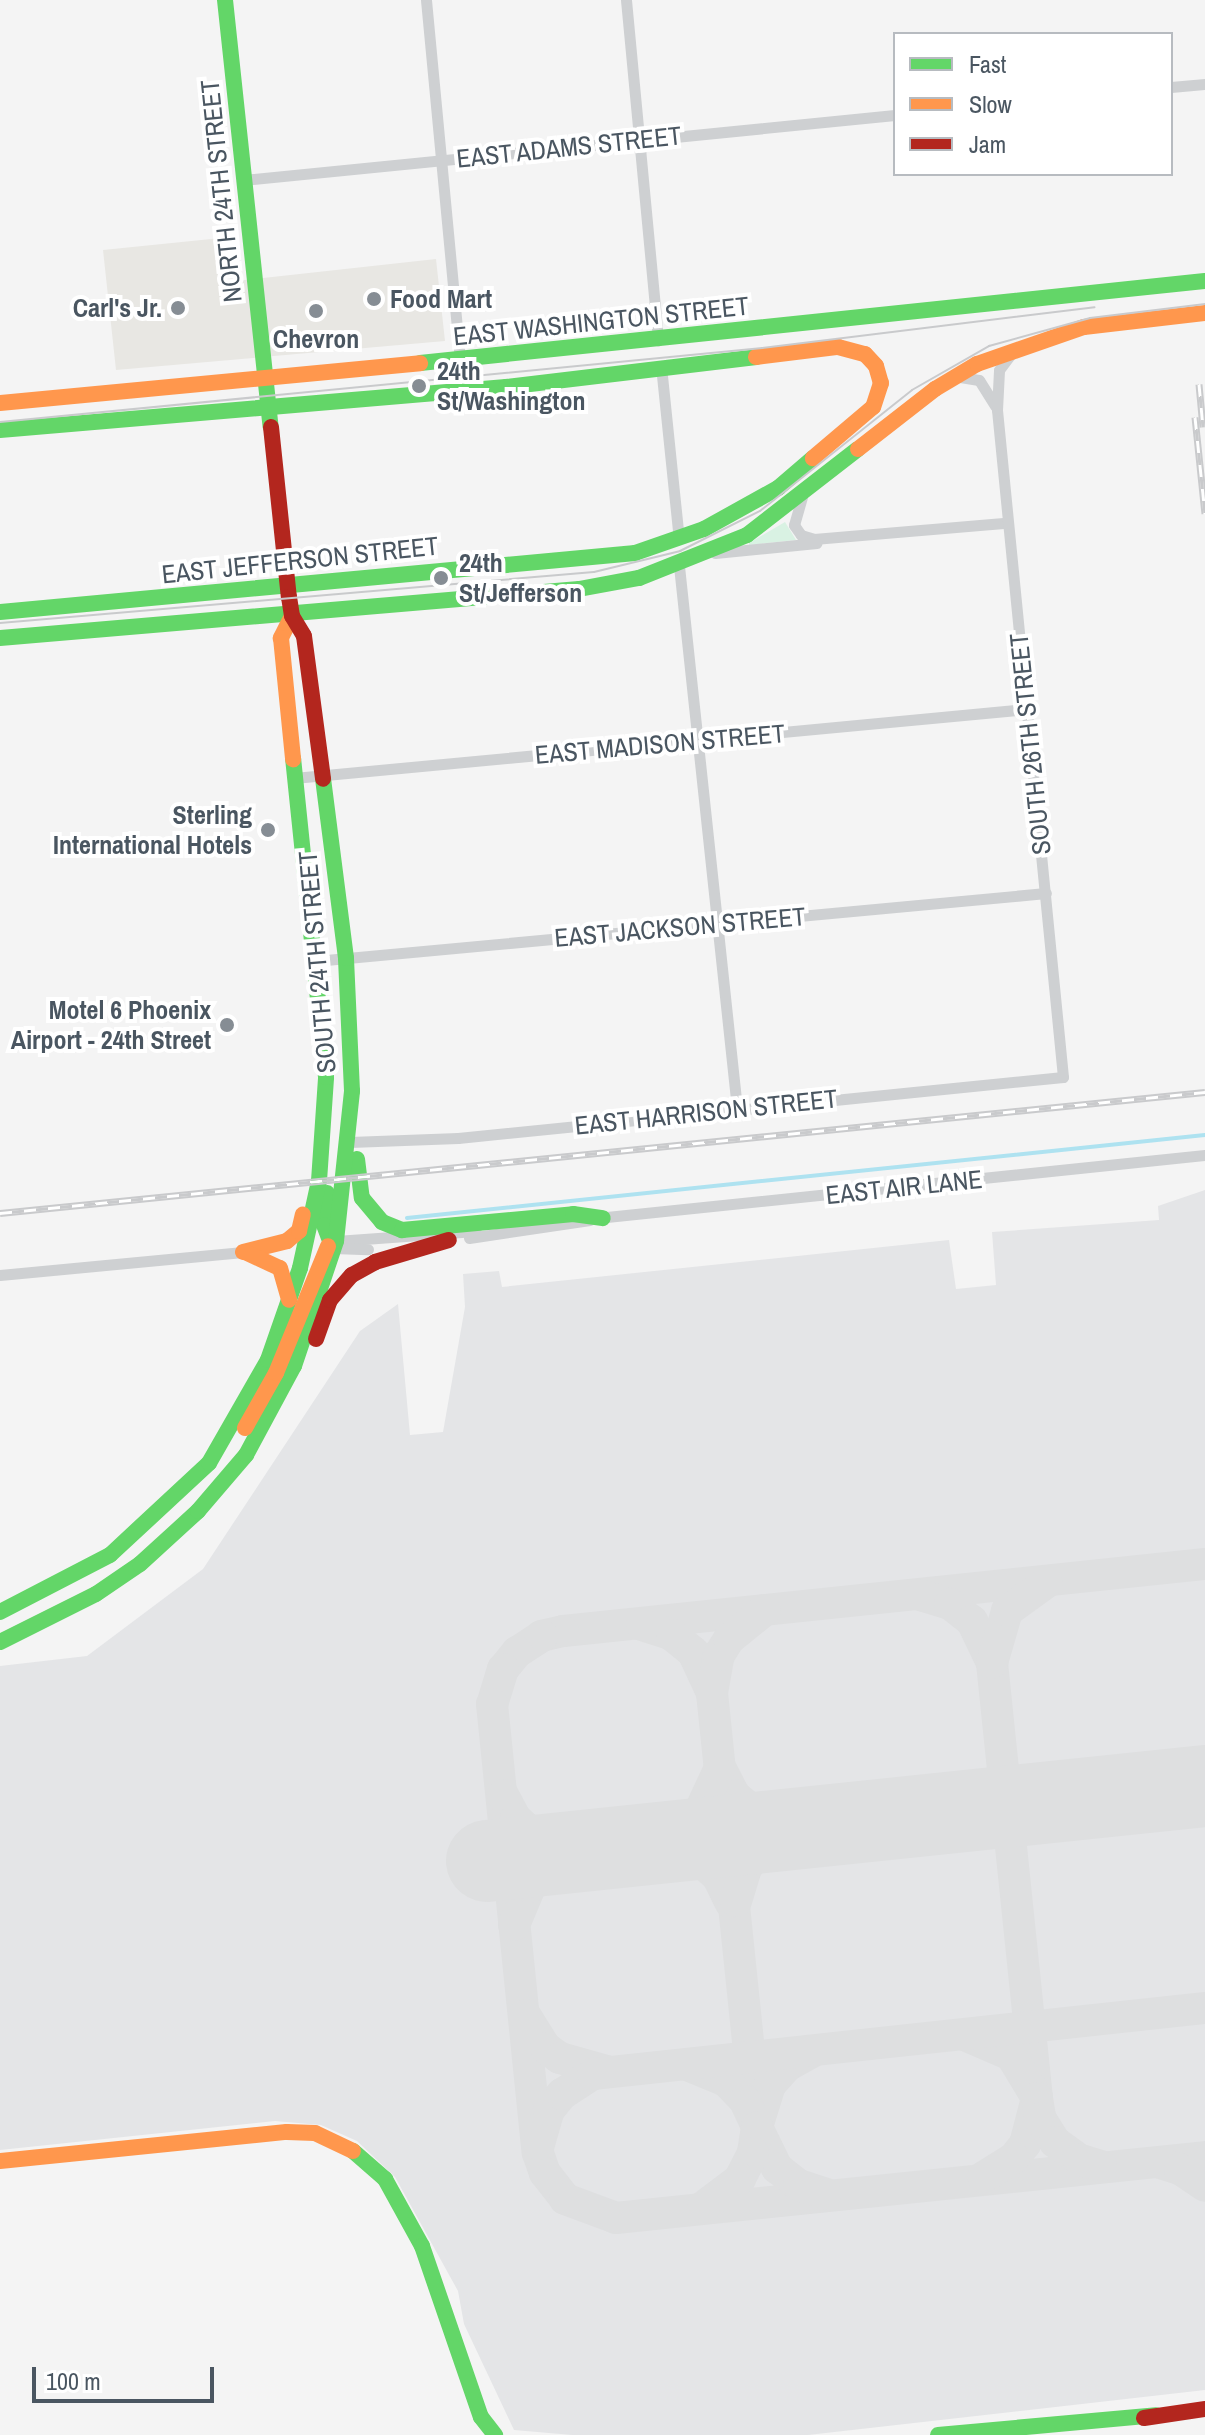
<!DOCTYPE html>
<style>
body{margin:0}
#map{position:relative;width:1205px;height:2435px;overflow:hidden;background:#f4f4f4;font-family:"Archivo Narrow",sans-serif}
div>[style]{position:absolute}
.commercial>*{inset:0;background:#e8e7e3}
.airport>*{inset:0;background:#e4e5e7}
.green>*{inset:0;background:#d9f2e3}
.stream>*{height:4px;margin:-2px;padding:0 2px;transform-origin:2px;border-radius:2px;background:#aee2f0}
.taxiway>*{height:32px;margin:-16px;padding:0 16px;transform-origin:16px;border-radius:16px;background:#dedfe0}
.runway>*{height:82px;margin:-41px;padding:0 41px;transform-origin:41px;border-radius:41px;background:#dedfe0}
.street>*{height:11px;margin:-5.5px;padding:0 5.5px;transform-origin:5.5px;border-radius:5.5px;background:#ced0d2}
.fast>*{height:16px;margin:-8px;padding:0 8px;transform-origin:8px;border-radius:8px;background:#63d668}
.slow>*{height:16px;margin:-8px;padding:0 8px;transform-origin:8px;border-radius:8px;background:#ff974d}
.jam>*{height:16px;margin:-8px;padding:0 8px;transform-origin:8px;border-radius:8px;background:#b3261e}
.tram>*{height:2px;margin:-1px;padding:0 1px;transform-origin:1px;border-radius:1px;background:#c9cacc}
.rail>*{height:7px;margin-top:-3.5px;transform-origin:0;background:repeating-linear-gradient(90deg,#fff 0 12px,#c9cacc 0 24px);box-sizing:border-box;border-block:2px solid #c9cacc}
.dots>*{width:22px;height:22px;translate:-50% -50%;box-sizing:border-box;border:4px solid #fff;border-radius:50%}
span{translate:-50% -50%;white-space:nowrap;text-align:center;line-height:1.15;-webkit-text-stroke:8px #fff;paint-order:stroke}
.street-label{font-size:26px;color:#4a5661}
.poi-label{font-size:26px;color:#4a5661;font-weight:700}
.left{translate:0 -50%;text-align:left}
.right{translate:-100% -50%;text-align:right}
.legend{position:absolute;left:893px;top:32px;width:280px;height:144px;box-sizing:border-box;background:#fff;border:2px solid #b7bbc0;margin:0;padding:10px 14px;list-style:none;font-size:24px;color:#4a5661}
.legend li{display:flex;align-items:center;gap:16px;height:40px}
.legend b{width:40px;border:2px solid #b7bbc0}
.scale{position:absolute;left:32px;top:2367px;width:182px;height:36px;box-sizing:border-box;border:4px solid #4a5661;border-top:0;padding-left:10px;font-size:24px;line-height:28px;white-space:nowrap;color:#4a5661;-webkit-text-stroke:6px #fff;paint-order:stroke}
</style>
<div id="map">
<div class="commercial">
<i style="clip-path:polygon(221px 238px,227px 282px,436px 259px,445px 341px,116px 370px,103px 250px)"></i>
</div>
<div class="airport">
<i style="clip-path:polygon(1205px 1190px,1205px 2390px,808px 2435px,572px 2435px,514px 2430px,464px 2324px,458px 2291px,395px 2177px,357px 2141px,321px 2125px,275px 2121px,0 2150px,0 1666px,87px 1656px,203px 1569px,360px 1331px,398px 1304px,410px 1435px,443px 1432px,465px 1307px,463px 1274px,499px 1271px,502px 1287px,949px 1240px,956px 1289px,996px 1285px,992px 1232px,1159px 1220px,1158px 1206px)"></i>
</div>
<div class="green">
<i style="clip-path:polygon(785px 522px,796px 540px,749px 545px,749px 543px)"></i>
</div>
<div class="stream">
<i style="left:407px;top:1218px;width:802px;rotate:-5.94deg"></i>
</div>
<div class="taxiway">
<i style="left:1205px;top:1564px;width:645px;rotate:174.04deg"></i>
<i style="left:563px;top:1631px;width:22px;rotate:167deg"></i>
<i style="left:542px;top:1636px;width:30px;rotate:147deg"></i>
<i style="left:517px;top:1652px;width:22px;rotate:129deg"></i>
<i style="left:503px;top:1669px;width:37px;rotate:107deg"></i>
<i style="left:492px;top:1704px;width:451px;rotate:84.2deg"></i>
<i style="left:538px;top:2153px;width:21px;rotate:71deg"></i>
<i style="left:545px;top:2173px;width:33px;rotate:52deg"></i>
<i style="left:565px;top:2199px;width:54px;rotate:20.4deg"></i>
<i style="left:616px;top:2218px;width:592px;rotate:-5.91deg"></i>
<i style="left:920px;top:1595px;width:31px;rotate:17deg"></i>
<i style="left:950px;top:1604px;width:28px;rotate:38deg"></i>
<i style="left:972px;top:1621px;width:47px;rotate:64.5deg"></i>
<i style="left:992px;top:1663px;width:437px;rotate:84.1deg"></i>
<i style="left:642px;top:1625px;width:32px;rotate:18deg"></i>
<i style="left:672px;top:1635px;width:27px;rotate:39deg"></i>
<i style="left:693px;top:1652px;width:45px;rotate:65.1deg"></i>
<i style="left:712px;top:1693px;width:436px;rotate:84.1deg"></i>
<i style="left:992px;top:1663px;width:54px;rotate:-73.9deg"></i>
<i style="left:1007px;top:1611px;width:49px;rotate:-35.9deg"></i>
<i style="left:712px;top:1693px;width:39px;rotate:-80deg"></i>
<i style="left:719px;top:1655px;width:19px;rotate:-58deg"></i>
<i style="left:729px;top:1639px;width:46px;rotate:-38.9deg"></i>
<i style="left:722px;top:1771px;width:27px;rotate:63deg"></i>
<i style="left:734px;top:1795px;width:23px;rotate:40deg"></i>
<i style="left:752px;top:1810px;width:22px;rotate:30deg"></i>
<i style="left:771px;top:1821px;width:36px;rotate:9deg"></i>
<i style="left:503px;top:1795px;width:27px;rotate:62deg"></i>
<i style="left:516px;top:1819px;width:25px;rotate:42deg"></i>
<i style="left:535px;top:1836px;width:29px;rotate:22deg"></i>
<i style="left:562px;top:1847px;width:34px;rotate:5deg"></i>
<i style="left:648px;top:1845px;width:21px;rotate:5deg"></i>
<i style="left:669px;top:1847px;width:38px;rotate:25deg"></i>
<i style="left:703px;top:1863px;width:21px;rotate:43deg"></i>
<i style="left:718px;top:1877px;width:28px;rotate:64deg"></i>
<i style="left:648px;top:1845px;width:58px;rotate:-31deg"></i>
<i style="left:698px;top:1815px;width:47px;rotate:-65.1deg"></i>
<i style="left:736px;top:1901px;width:34px;rotate:-73deg"></i>
<i style="left:746px;top:1868px;width:22px;rotate:-51deg"></i>
<i style="left:760px;top:1851px;width:55px;rotate:-24.7deg"></i>
<i style="left:514px;top:1925px;width:41px;rotate:-67.2deg"></i>
<i style="left:530px;top:1887px;width:21px;rotate:-47deg"></i>
<i style="left:544px;top:1872px;width:51px;rotate:-24.1deg"></i>
<i style="left:525px;top:2015px;width:39px;rotate:58deg"></i>
<i style="left:546px;top:2048px;width:17px;rotate:36deg"></i>
<i style="left:560px;top:2058px;width:49px;rotate:15.5deg"></i>
<i style="left:967px;top:2036px;width:48px;rotate:23.4deg"></i>
<i style="left:1011px;top:2055px;width:50px;rotate:58.8deg"></i>
<i style="left:1037px;top:2098px;width:48px;rotate:104.6deg"></i>
<i style="left:1025px;top:2144px;width:18px;rotate:128deg"></i>
<i style="left:1014px;top:2158px;width:36px;rotate:148deg"></i>
<i style="left:812px;top:2052px;width:29px;rotate:151deg"></i>
<i style="left:787px;top:2066px;width:25px;rotate:132deg"></i>
<i style="left:770px;top:2085px;width:44px;rotate:107.2deg"></i>
<i style="left:757px;top:2127px;width:46px;rotate:64deg"></i>
<i style="left:777px;top:2168px;width:28px;rotate:38deg"></i>
<i style="left:799px;top:2185px;width:28px;rotate:18deg"></i>
<i style="left:687px;top:2065px;width:42px;rotate:22.3deg"></i>
<i style="left:726px;top:2081px;width:28px;rotate:46deg"></i>
<i style="left:745px;top:2101px;width:29px;rotate:65deg"></i>
<i style="left:757px;top:2127px;width:26px;rotate:99deg"></i>
<i style="left:753px;top:2153px;width:29px;rotate:117deg"></i>
<i style="left:740px;top:2179px;width:46px;rotate:142.9deg"></i>
<i style="left:1037px;top:2098px;width:20px;rotate:81deg"></i>
<i style="left:1040px;top:2118px;width:28px;rotate:58deg"></i>
<i style="left:1055px;top:2142px;width:29px;rotate:36deg"></i>
<i style="left:1078px;top:2159px;width:24px;rotate:17deg"></i>
<i style="left:539px;top:2144px;width:35px;rotate:-74deg"></i>
<i style="left:549px;top:2110px;width:21px;rotate:-51deg"></i>
<i style="left:562px;top:2094px;width:37px;rotate:-33deg"></i>
<i style="left:593px;top:2074px;width:616px;rotate:-6.16deg"></i>
<i style="left:1160px;top:2163px;width:21px;rotate:17deg"></i>
<i style="left:1180px;top:2169px;width:30px;rotate:34deg"></i>
</div>
<div class="runway">
<i style="left:487px;top:1861px;width:722px;rotate:-5.96deg"></i>
</div>
<div class="street">
<i style="left:426px;top:0;width:361px;rotate:84.6deg"></i>
<i style="left:626px;top:0;width:342px;rotate:84.6deg"></i>
<i style="left:1171px;top:87px;width:34px;rotate:-5deg"></i>
<i style="left:243px;top:180px;width:655px;rotate:-5.69deg"></i>
<i style="left:661px;top:366px;width:174px;rotate:84.1deg"></i>
<i style="left:960px;top:377px;width:19px;rotate:9deg"></i>
<i style="left:979px;top:380px;width:31px;rotate:58deg"></i>
<i style="left:802px;top:497px;width:29px;rotate:106deg"></i>
<i style="left:794px;top:525px;width:12px;rotate:55deg"></i>
<i style="left:801px;top:535px;width:14px;rotate:17deg"></i>
<i style="left:814px;top:539px;width:193px;rotate:-4.8deg"></i>
<i style="left:715px;top:553px;width:102px;rotate:-5.6deg"></i>
<i style="left:679px;top:566px;width:546px;rotate:83.9deg"></i>
<i style="left:294px;top:778px;width:735px;rotate:-5.38deg"></i>
<i style="left:315px;top:961px;width:734px;rotate:-5.31deg"></i>
<i style="left:350px;top:1142px;width:108px;rotate:-2.1deg"></i>
<i style="left:458px;top:1138px;width:608px;rotate:-5.76deg"></i>
<i style="left:1063px;top:1077px;width:670px;rotate:-95.65deg"></i>
<i style="left:997px;top:410px;width:40px;rotate:-87.1deg"></i>
<i style="left:999px;top:370px;width:20px;rotate:-53deg"></i>
<i style="left:597px;top:1218px;width:611px;rotate:-5.92deg"></i>
<i style="left:469px;top:1238px;width:122px;rotate:-8.5deg"></i>
<i style="left:336px;top:1241px;width:140px;rotate:-4.1deg"></i>
<i style="left:333px;top:1248px;width:35px;rotate:2deg"></i>
<i style="left:0;top:1275px;width:244px;rotate:-5.4deg"></i>
</div>
<div class="fast">
<i style="left:225px;top:0;width:429px;rotate:83.9deg"></i>
<i style="left:420px;top:363px;width:789px;rotate:-5.96deg"></i>
<i style="left:0;top:430px;width:508px;rotate:-4.86deg"></i>
<i style="left:506px;top:387px;width:252px;rotate:-6.8deg"></i>
<i style="left:0;top:612px;width:638px;rotate:-5.31deg"></i>
<i style="left:635px;top:553px;width:73px;rotate:-19.2deg"></i>
<i style="left:704px;top:529px;width:85px;rotate:-29deg"></i>
<i style="left:778px;top:488px;width:46px;rotate:-40.6deg"></i>
<i style="left:0;top:638px;width:581px;rotate:-4.84deg"></i>
<i style="left:579px;top:589px;width:61px;rotate:-10.4deg"></i>
<i style="left:639px;top:578px;width:116px;rotate:-21.7deg"></i>
<i style="left:747px;top:535px;width:140px;rotate:-37.8deg"></i>
<i style="left:357px;top:1159px;width:39px;rotate:83deg"></i>
<i style="left:362px;top:1198px;width:31px;rotate:50deg"></i>
<i style="left:382px;top:1222px;width:22px;rotate:22deg"></i>
<i style="left:402px;top:1230px;width:172px;rotate:-5.3deg"></i>
<i style="left:573px;top:1214px;width:30px;rotate:8deg"></i>
<i style="left:327px;top:1193px;width:32px;rotate:95deg"></i>
<i style="left:324px;top:1225px;width:25px;rotate:69deg"></i>
<i style="left:0;top:1612px;width:124px;rotate:-27.4deg"></i>
<i style="left:110px;top:1555px;width:135px;rotate:-42.9deg"></i>
<i style="left:209px;top:1463px;width:119px;rotate:-60.2deg"></i>
<i style="left:268px;top:1360px;width:97px;rotate:-70.8deg"></i>
<i style="left:300px;top:1268px;width:89px;rotate:-77.7deg"></i>
<i style="left:319px;top:1181px;width:104px;rotate:-86.1deg"></i>
<i style="left:326px;top:1077px;width:320px;rotate:-95.9deg"></i>
<i style="left:0;top:1642px;width:107px;rotate:-26.6deg"></i>
<i style="left:96px;top:1594px;width:53px;rotate:-34.3deg"></i>
<i style="left:140px;top:1564px;width:79px;rotate:-42.4deg"></i>
<i style="left:198px;top:1511px;width:74px;rotate:-49.4deg"></i>
<i style="left:246px;top:1455px;width:101px;rotate:-61.7deg"></i>
<i style="left:294px;top:1366px;width:132px;rotate:-71.4deg"></i>
<i style="left:336px;top:1241px;width:151px;rotate:-83.9deg"></i>
<i style="left:352px;top:1091px;width:133px;rotate:-92.6deg"></i>
<i style="left:346px;top:958px;width:180px;rotate:-97.3deg"></i>
<i style="left:353px;top:2151px;width:43px;rotate:41.2deg"></i>
<i style="left:385px;top:2179px;width:77px;rotate:61.1deg"></i>
<i style="left:422px;top:2246px;width:181px;rotate:71deg"></i>
<i style="left:481px;top:2417px;width:23px;rotate:52deg"></i>
<i style="left:938px;top:2435px;width:219px;rotate:-5.2deg"></i>
</div>
<div class="slow">
<i style="left:756px;top:357px;width:83px;rotate:-7deg"></i>
<i style="left:838px;top:347px;width:28px;rotate:15deg"></i>
<i style="left:865px;top:354px;width:16px;rotate:47deg"></i>
<i style="left:876px;top:366px;width:18px;rotate:74deg"></i>
<i style="left:881px;top:383px;width:25px;rotate:108deg"></i>
<i style="left:873px;top:407px;width:79px;rotate:139.6deg"></i>
<i style="left:0;top:403px;width:422px;rotate:-5.4deg"></i>
<i style="left:858px;top:449px;width:98px;rotate:-37.9deg"></i>
<i style="left:935px;top:389px;width:49px;rotate:-30.8deg"></i>
<i style="left:977px;top:364px;width:113px;rotate:-19.1deg"></i>
<i style="left:1084px;top:327px;width:122px;rotate:-6.6deg"></i>
<i style="left:292px;top:616px;width:25px;rotate:117deg"></i>
<i style="left:281px;top:638px;width:122px;rotate:84.3deg"></i>
<i style="left:243px;top:1252px;width:45px;rotate:-14deg"></i>
<i style="left:287px;top:1241px;width:16px;rotate:-40deg"></i>
<i style="left:299px;top:1231px;width:17px;rotate:-77deg"></i>
<i style="left:245px;top:1252px;width:38px;rotate:25deg"></i>
<i style="left:280px;top:1268px;width:33px;rotate:74deg"></i>
<i style="left:245px;top:1428px;width:63px;rotate:-60.6deg"></i>
<i style="left:276px;top:1373px;width:137px;rotate:-67.7deg"></i>
<i style="left:0;top:2161px;width:288px;rotate:-5.8deg"></i>
<i style="left:287px;top:2132px;width:28px;rotate:2deg"></i>
<i style="left:315px;top:2133px;width:42px;rotate:25.3deg"></i>
</div>
<div class="jam">
<i style="left:271px;top:427px;width:171px;rotate:84deg"></i>
<i style="left:289px;top:597px;width:19px;rotate:81deg"></i>
<i style="left:292px;top:616px;width:23px;rotate:59deg"></i>
<i style="left:304px;top:636px;width:144px;rotate:82.4deg"></i>
<i style="left:316px;top:1339px;width:41px;rotate:-70.3deg"></i>
<i style="left:330px;top:1300px;width:33px;rotate:-49deg"></i>
<i style="left:352px;top:1275px;width:26px;rotate:-29deg"></i>
<i style="left:375px;top:1262px;width:77px;rotate:-16.6deg"></i>
<i style="left:1144px;top:2418px;width:62px;rotate:-8.4deg"></i>
</div>
<div class="tram">
<i style="left:0;top:422px;width:766px;rotate:-5.55deg"></i>
<i style="left:762px;top:348px;width:335px;rotate:-7deg"></i>
<i style="left:0;top:623px;width:596px;rotate:-4.91deg"></i>
<i style="left:594px;top:572px;width:89px;rotate:-13.7deg"></i>
<i style="left:680px;top:551px;width:89px;rotate:-26.6deg"></i>
<i style="left:760px;top:511px;width:194px;rotate:-38.5deg"></i>
<i style="left:912px;top:390px;width:89px;rotate:-29.7deg"></i>
<i style="left:989px;top:346px;width:105px;rotate:-15.5deg"></i>
<i style="left:1090px;top:318px;width:116px;rotate:-6.9deg"></i>
</div>
<div class="rail">
<i style="left:1199px;top:384px;width:43px;rotate:84.7deg"></i>
<i style="left:1195px;top:417px;width:97px;rotate:84.1deg"></i>
<i style="left:0;top:1213px;width:1211px;rotate:-5.73deg"></i>
</div>
<div class="dots">
<i style="left:374px;top:299px;background:#868d94"></i>
<i style="left:178px;top:308px;background:#868d94"></i>
<i style="left:316px;top:311px;background:#868d94"></i>
<i style="left:419px;top:386px;background:#868d94"></i>
<i style="left:441px;top:578px;background:#868d94"></i>
<i style="left:268px;top:830px;background:#868d94"></i>
<i style="left:227px;top:1025px;background:#868d94"></i>
</div>
<div class="street-label">
<span style="left:569px;top:147px;rotate:-6deg">EAST ADAMS STREET</span>
<span style="left:221px;top:191px;rotate:-96deg">NORTH 24TH STREET</span>
<span style="left:601px;top:321px;rotate:-6deg">EAST WASHINGTON STREET</span>
<span style="left:300px;top:560px;rotate:-6deg">EAST JEFFERSON STREET</span>
<span style="left:660px;top:744px;rotate:-5deg">EAST MADISON STREET</span>
<span style="left:1030px;top:744px;rotate:-96deg">SOUTH 26TH STREET</span>
<span style="left:680px;top:927px;rotate:-5deg">EAST JACKSON STREET</span>
<span style="left:317px;top:962px;rotate:-95deg">SOUTH 24TH STREET</span>
<span style="left:706px;top:1112px;rotate:-6deg">EAST HARRISON STREET</span>
<span style="left:904px;top:1187px;rotate:-6deg">EAST AIR LANE</span>
</div>
<div class="poi-label">
<span class="left" style="left:390px;top:299px">Food Mart</span>
<span class="right" style="left:162px;top:308px">Carl's Jr.</span>
<span style="left:316px;top:339px">Chevron</span>
<span class="left" style="left:437px;top:386px">24th<br>St/Washington</span>
<span class="left" style="left:459px;top:578px">24th<br>St/Jefferson</span>
<span class="right" style="left:252px;top:830px">Sterling<br>International Hotels</span>
<span class="right" style="left:211px;top:1025px">Motel 6 Phoenix<br>Airport - 24th Street</span>
</div>
<ul class="legend">
<li><b style="height:10px;background:#63d668"></b>Fast</li>
<li><b style="height:10px;background:#ff974d"></b>Slow</li>
<li><b style="height:10px;background:#b3261e"></b>Jam</li>
</ul>
<div class="scale">100 m</div>
</div>
